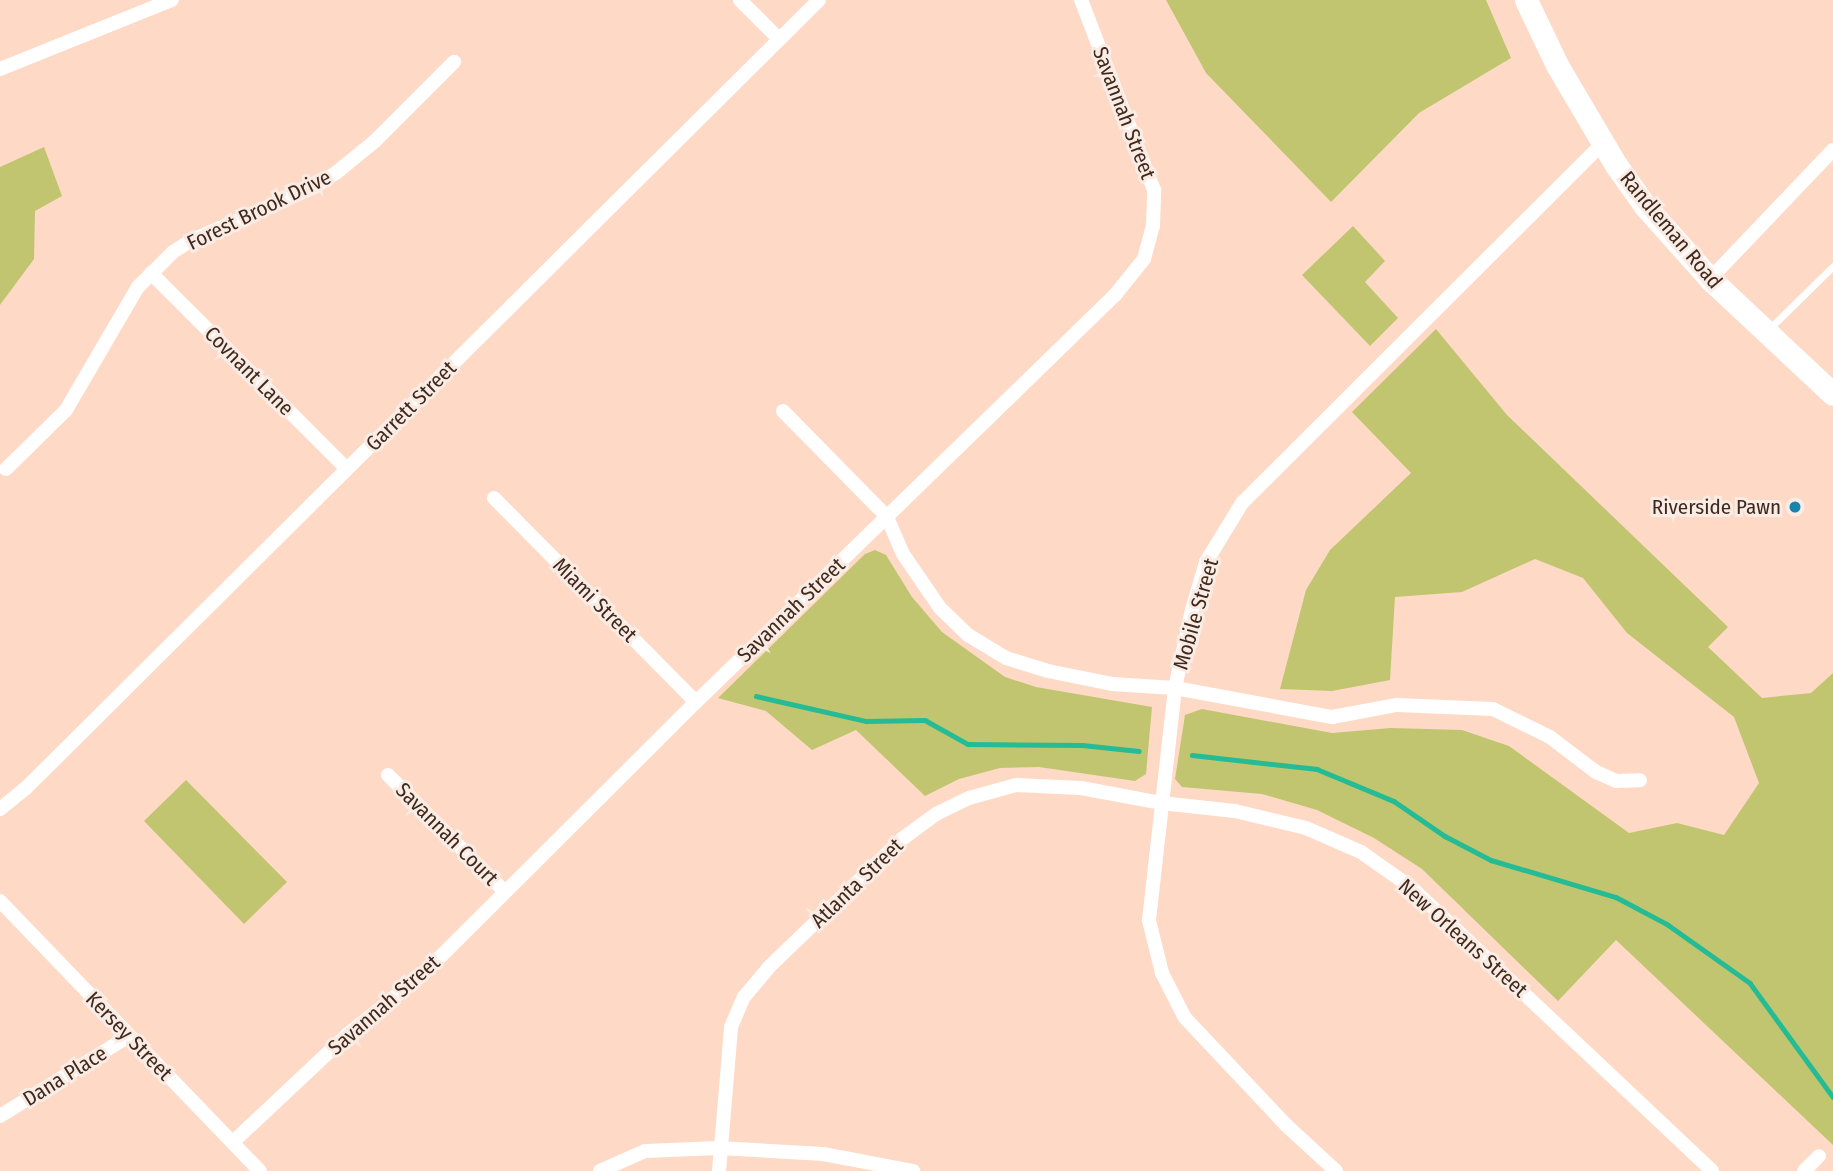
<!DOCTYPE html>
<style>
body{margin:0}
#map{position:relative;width:1833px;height:1171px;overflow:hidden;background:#fed9c5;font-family:"Fira Sans Condensed",sans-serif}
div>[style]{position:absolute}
.green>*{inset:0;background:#c2c570}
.stream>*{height:4.5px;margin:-2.25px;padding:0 2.25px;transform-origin:2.25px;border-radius:2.25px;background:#25bb94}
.lane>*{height:7px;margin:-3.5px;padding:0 3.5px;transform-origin:3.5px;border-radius:3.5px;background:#fff}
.street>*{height:14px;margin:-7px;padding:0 7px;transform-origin:7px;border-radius:7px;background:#fff}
.primary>*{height:23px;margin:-11.5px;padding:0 11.5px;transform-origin:11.5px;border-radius:11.5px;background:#fff}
.dots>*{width:19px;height:19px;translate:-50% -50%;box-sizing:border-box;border:4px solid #f9ece5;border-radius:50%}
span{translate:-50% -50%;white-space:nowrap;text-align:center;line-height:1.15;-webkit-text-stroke:6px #f9ece5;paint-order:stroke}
.street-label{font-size:21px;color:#40291c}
.poi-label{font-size:21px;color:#40291c}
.right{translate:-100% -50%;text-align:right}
</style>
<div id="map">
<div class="green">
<i style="clip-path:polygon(1166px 0,1486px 0,1511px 58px,1419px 113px,1331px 202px,1206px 73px)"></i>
<i style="clip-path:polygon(44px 147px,62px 196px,35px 211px,34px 259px,0 305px,0 167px)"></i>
<i style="clip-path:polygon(1353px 226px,1385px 261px,1365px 282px,1398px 318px,1370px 346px,1302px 275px)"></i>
<i style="clip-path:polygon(1436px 329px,1507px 415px,1728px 627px,1708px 647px,1762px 698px,1811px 693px,1833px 673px,1833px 1145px,1616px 940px,1558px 1001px,1422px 869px,1374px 838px,1317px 810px,1262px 794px,1182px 787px,1175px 779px,1185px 715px,1202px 709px,1332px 733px,1391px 728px,1462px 730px,1509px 746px,1629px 833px,1677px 823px,1724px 835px,1759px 783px,1734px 717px,1627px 633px,1583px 578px,1535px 559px,1462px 592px,1395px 597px,1390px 680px,1332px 691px,1280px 689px,1306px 590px,1330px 550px,1411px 473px,1352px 412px)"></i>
<i style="clip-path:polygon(875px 550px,886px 555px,912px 597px,942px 632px,1005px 677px,1036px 687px,1152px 707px,1146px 774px,1135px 781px,1039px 767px,1000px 768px,959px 779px,925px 796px,856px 730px,812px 750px,766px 711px,718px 698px,865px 554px)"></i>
<i style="clip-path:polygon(186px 780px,287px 882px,244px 924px,144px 821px)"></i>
</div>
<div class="stream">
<i style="left:756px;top:696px;width:113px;rotate:12.8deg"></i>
<i style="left:866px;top:721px;width:59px;rotate:-1deg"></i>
<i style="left:925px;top:720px;width:49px;rotate:29.2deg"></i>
<i style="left:968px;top:744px;width:114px;rotate:0.5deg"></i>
<i style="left:1082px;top:745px;width:57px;rotate:6deg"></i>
<i style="left:1192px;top:755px;width:126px;rotate:6.4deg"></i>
<i style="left:1317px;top:769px;width:83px;rotate:22.6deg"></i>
<i style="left:1394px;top:801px;width:62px;rotate:34.5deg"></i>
<i style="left:1445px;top:836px;width:52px;rotate:27.6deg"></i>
<i style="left:1491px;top:860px;width:130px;rotate:16.5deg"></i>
<i style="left:1616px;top:897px;width:58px;rotate:27.9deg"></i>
<i style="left:1667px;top:924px;width:102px;rotate:35.4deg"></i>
<i style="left:1750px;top:983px;width:141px;rotate:53.9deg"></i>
</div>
<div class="lane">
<i style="left:1769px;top:329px;width:90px;rotate:-44.5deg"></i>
</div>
<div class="street">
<i style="left:740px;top:0;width:55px;rotate:45deg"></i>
<i style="left:0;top:69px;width:185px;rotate:-21.9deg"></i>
<i style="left:151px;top:273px;width:277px;rotate:45deg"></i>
<i style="left:1710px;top:279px;width:178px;rotate:-46.4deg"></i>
<i style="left:783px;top:411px;width:148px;rotate:45.5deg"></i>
<i style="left:887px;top:517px;width:40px;rotate:66.6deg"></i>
<i style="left:903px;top:554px;width:65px;rotate:55.6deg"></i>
<i style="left:940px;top:608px;width:39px;rotate:44deg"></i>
<i style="left:968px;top:635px;width:44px;rotate:31.2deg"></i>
<i style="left:1006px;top:658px;width:44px;rotate:17.2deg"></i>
<i style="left:1048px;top:671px;width:65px;rotate:11.5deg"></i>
<i style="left:1112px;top:684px;width:63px;rotate:3.6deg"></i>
<i style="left:1175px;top:688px;width:160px;rotate:10.5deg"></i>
<i style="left:1332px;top:717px;width:66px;rotate:-10.5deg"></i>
<i style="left:1397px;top:705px;width:96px;rotate:2.4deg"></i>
<i style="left:1493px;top:709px;width:64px;rotate:26.2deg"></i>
<i style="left:1550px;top:737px;width:58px;rotate:37.3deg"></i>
<i style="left:1596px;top:772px;width:22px;rotate:24deg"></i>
<i style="left:1616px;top:781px;width:24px;rotate:-2deg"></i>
<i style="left:6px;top:469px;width:84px;rotate:-44.5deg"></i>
<i style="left:66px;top:410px;width:143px;rotate:-59.7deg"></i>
<i style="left:138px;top:287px;width:49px;rotate:-45deg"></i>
<i style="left:173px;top:252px;width:20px;rotate:-33deg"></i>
<i style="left:190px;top:241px;width:135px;rotate:-23.5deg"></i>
<i style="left:314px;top:187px;width:27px;rotate:-33deg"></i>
<i style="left:337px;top:172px;width:49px;rotate:-39.2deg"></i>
<i style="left:375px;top:141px;width:112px;rotate:-45deg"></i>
<i style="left:494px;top:498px;width:287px;rotate:45.3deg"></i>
<i style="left:388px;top:775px;width:165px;rotate:45deg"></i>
<i style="left:0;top:809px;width:33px;rotate:-39deg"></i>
<i style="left:26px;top:788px;width:1118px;rotate:-44.82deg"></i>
<i style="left:0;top:901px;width:375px;rotate:46.1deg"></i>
<i style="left:0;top:1116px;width:152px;rotate:-31.8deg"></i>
<i style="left:233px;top:1142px;width:158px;rotate:-43.2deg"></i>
<i style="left:348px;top:1034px;width:95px;rotate:-38.6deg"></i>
<i style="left:422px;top:975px;width:387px;rotate:-44.9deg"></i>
<i style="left:696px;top:702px;width:584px;rotate:-44.17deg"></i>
<i style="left:1115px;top:295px;width:46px;rotate:-51.1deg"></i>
<i style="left:1144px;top:259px;width:34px;rotate:-75deg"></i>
<i style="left:1153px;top:226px;width:36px;rotate:-88deg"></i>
<i style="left:1154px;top:190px;width:204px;rotate:-111deg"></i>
<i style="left:600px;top:1171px;width:49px;rotate:-24deg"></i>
<i style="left:645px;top:1151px;width:74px;rotate:-2.3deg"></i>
<i style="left:719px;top:1148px;width:104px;rotate:3.3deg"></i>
<i style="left:823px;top:1154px;width:92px;rotate:10.7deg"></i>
<i style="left:719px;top:1171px;width:144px;rotate:-85.2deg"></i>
<i style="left:731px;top:1027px;width:33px;rotate:-67deg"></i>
<i style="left:744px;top:997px;width:38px;rotate:-50deg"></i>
<i style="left:768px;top:968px;width:186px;rotate:-43.9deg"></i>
<i style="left:902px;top:839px;width:42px;rotate:-36.3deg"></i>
<i style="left:936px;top:814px;width:37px;rotate:-26deg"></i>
<i style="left:969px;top:798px;width:49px;rotate:-15.5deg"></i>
<i style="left:1016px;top:785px;width:65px;rotate:2.6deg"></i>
<i style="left:1081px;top:788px;width:81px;rotate:10.6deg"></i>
<i style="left:1161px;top:803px;width:74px;rotate:6.2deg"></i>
<i style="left:1235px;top:811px;width:73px;rotate:13.5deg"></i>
<i style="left:1306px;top:828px;width:60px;rotate:23.6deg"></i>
<i style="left:1361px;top:852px;width:62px;rotate:35.2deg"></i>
<i style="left:1412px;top:888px;width:412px;rotate:43.3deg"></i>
<i style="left:1336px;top:1171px;width:68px;rotate:-137.4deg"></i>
<i style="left:1286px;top:1125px;width:147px;rotate:-133.3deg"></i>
<i style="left:1185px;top:1018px;width:51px;rotate:-117.1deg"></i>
<i style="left:1162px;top:973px;width:55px;rotate:-103.8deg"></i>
<i style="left:1149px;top:920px;width:233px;rotate:-83.6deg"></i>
<i style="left:1175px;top:688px;width:80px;rotate:-77.7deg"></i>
<i style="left:1192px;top:610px;width:50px;rotate:-73.7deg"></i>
<i style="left:1206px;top:562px;width:69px;rotate:-58.6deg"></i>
<i style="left:1242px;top:503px;width:510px;rotate:-44.92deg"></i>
<i style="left:1804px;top:1171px;width:21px;rotate:-45deg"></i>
</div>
<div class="primary">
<i style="left:1526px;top:0;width:72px;rotate:64.5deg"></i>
<i style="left:1557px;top:65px;width:116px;rotate:59.5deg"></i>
<i style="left:1616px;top:165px;width:50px;rotate:54.7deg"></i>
<i style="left:1645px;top:206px;width:98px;rotate:48.3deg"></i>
<i style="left:1710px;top:279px;width:168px;rotate:43.1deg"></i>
</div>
<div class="dots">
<i style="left:1795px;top:507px;background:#1883ab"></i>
</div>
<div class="street-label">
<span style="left:1124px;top:113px;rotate:69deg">Savannah Street</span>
<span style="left:259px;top:210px;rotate:-26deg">Forest Brook Drive</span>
<span style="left:1671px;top:230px;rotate:50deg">Randleman Road</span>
<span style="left:249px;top:371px;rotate:45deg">Covnant Lane</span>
<span style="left:411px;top:406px;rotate:-45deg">Garrett Street</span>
<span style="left:595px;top:600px;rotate:45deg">Miami Street</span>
<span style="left:791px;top:610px;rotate:-44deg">Savannah Street</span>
<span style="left:1196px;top:614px;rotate:-74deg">Mobile Street</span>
<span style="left:447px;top:834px;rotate:45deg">Savannah Court</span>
<span style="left:857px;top:883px;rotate:-44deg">Atlanta Street</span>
<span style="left:1463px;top:938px;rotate:42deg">New Orleans Street</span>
<span style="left:384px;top:1005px;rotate:-41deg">Savannah Street</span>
<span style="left:129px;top:1036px;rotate:46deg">Kersey Street</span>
<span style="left:65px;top:1076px;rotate:-32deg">Dana Place</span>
</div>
<div class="poi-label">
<span class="right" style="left:1781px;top:507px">Riverside Pawn</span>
</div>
</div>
